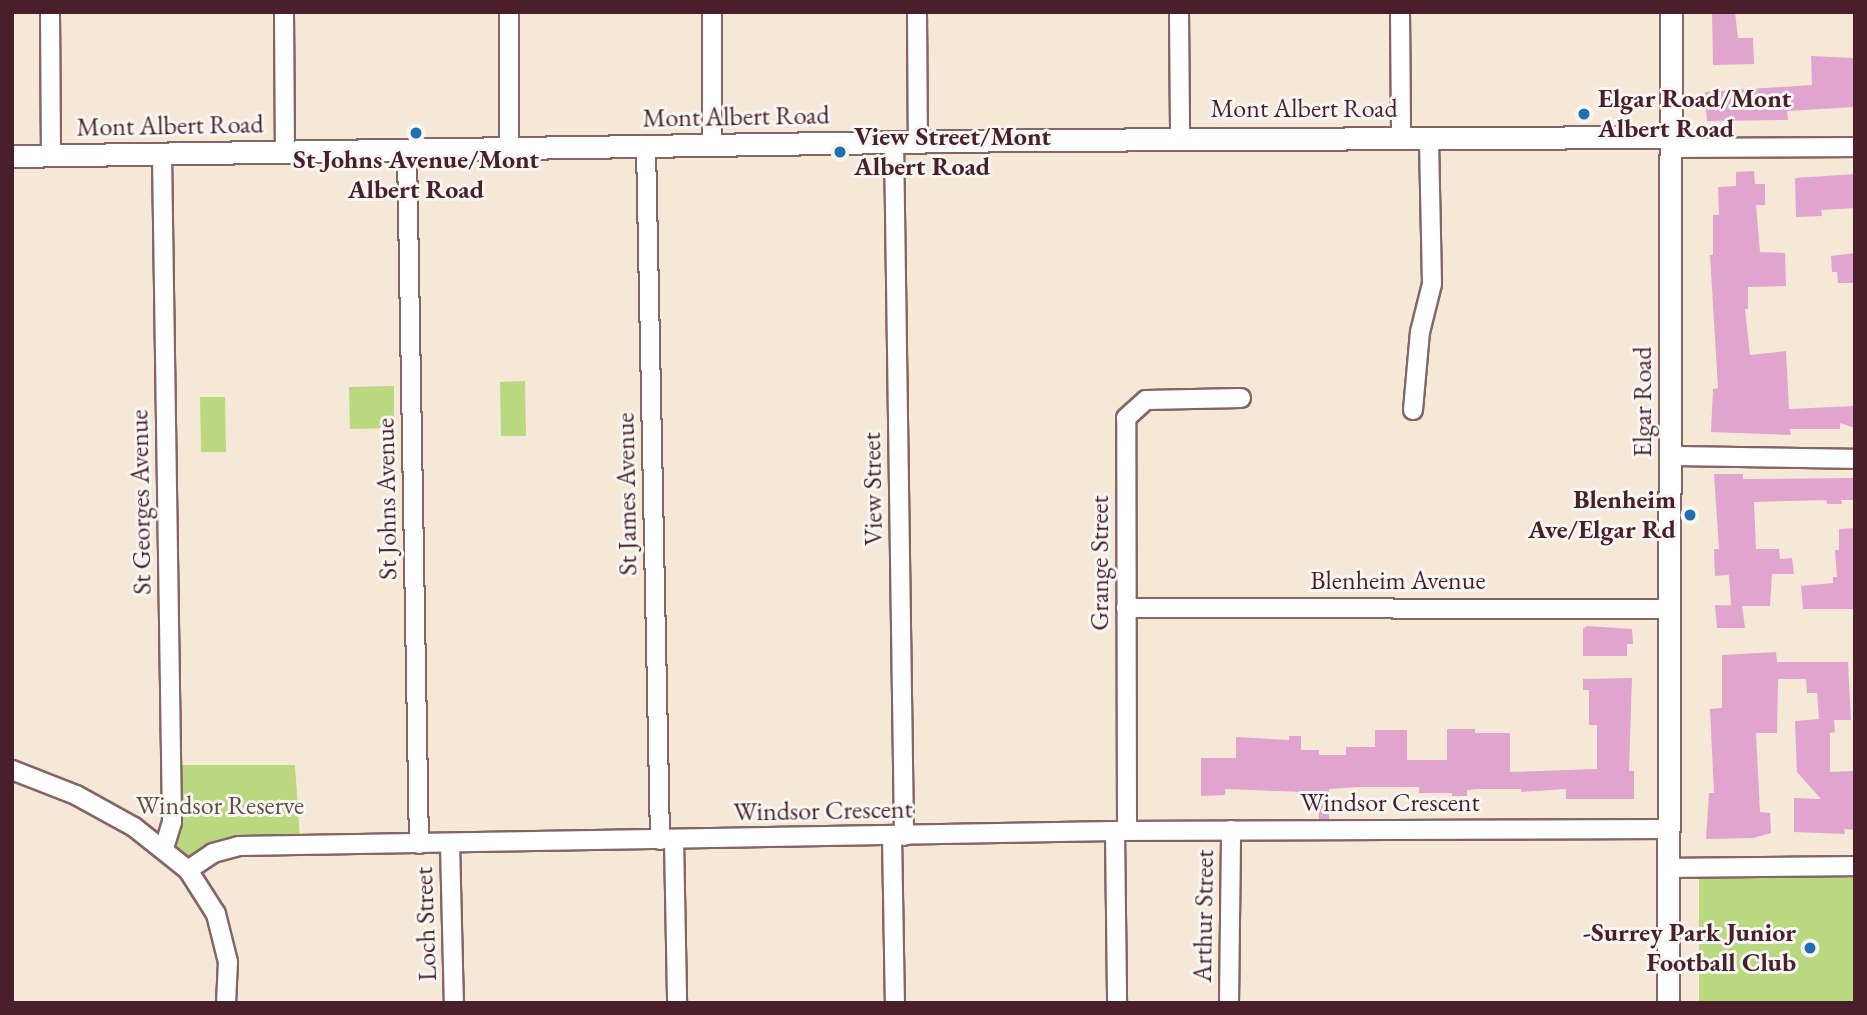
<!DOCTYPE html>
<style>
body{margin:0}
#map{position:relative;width:1867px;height:1015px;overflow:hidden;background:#f5e8d7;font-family:"EB Garamond",serif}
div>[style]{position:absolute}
.green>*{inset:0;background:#b9d87f}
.building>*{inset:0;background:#e0a4cf}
.roads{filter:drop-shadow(2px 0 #866567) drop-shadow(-2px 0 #866567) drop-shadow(0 2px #866567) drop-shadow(0 -2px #866567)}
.minor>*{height:18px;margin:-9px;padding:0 9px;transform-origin:9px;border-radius:9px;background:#fff}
.major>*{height:21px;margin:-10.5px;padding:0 10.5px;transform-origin:10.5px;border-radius:10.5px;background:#fff}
.dots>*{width:19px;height:19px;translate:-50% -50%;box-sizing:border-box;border:4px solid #f6f6f2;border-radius:50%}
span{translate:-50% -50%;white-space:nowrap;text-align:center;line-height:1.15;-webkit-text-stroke:6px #f6f6f2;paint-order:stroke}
.poi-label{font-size:26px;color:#4a1f2b;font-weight:700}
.left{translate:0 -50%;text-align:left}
.right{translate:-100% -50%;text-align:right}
.street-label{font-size:26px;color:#4a1f2b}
.park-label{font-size:26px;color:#664d40}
.frame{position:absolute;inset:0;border:14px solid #4a1f2b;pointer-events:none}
</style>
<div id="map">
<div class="green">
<i style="clip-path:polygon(525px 381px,526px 436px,501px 436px,500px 382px)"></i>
<i style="clip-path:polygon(394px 386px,394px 428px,350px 429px,349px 387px)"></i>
<i style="clip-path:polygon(225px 397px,226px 452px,201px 452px,200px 397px)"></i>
<i style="clip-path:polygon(174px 765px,295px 765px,300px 841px,242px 843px,188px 867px,169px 846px)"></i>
<i style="clip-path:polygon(1855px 870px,1855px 1003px,1699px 1003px,1699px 871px)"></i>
</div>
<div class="building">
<i style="clip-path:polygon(1712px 12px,1735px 12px,1738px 38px,1753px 38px,1754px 64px,1713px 65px)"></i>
<i style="clip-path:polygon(1811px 56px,1854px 58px,1855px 107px,1787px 111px,1788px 120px,1707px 121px,1705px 92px,1812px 85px)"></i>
<i style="clip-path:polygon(1754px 171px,1755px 184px,1765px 184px,1765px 205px,1756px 205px,1760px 252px,1785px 253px,1786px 286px,1748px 287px,1748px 309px,1745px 309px,1750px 355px,1786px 351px,1789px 409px,1855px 406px,1855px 428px,1840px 423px,1840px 429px,1790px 429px,1791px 435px,1711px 432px,1713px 389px,1718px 388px,1710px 255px,1713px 255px,1713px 215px,1719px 215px,1718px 187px,1736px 186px,1736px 172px)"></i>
<i style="clip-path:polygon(1855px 174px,1855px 208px,1821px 210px,1822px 216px,1796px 217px,1795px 178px)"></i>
<i style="clip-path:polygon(1855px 253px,1855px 283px,1838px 283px,1837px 272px,1832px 272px,1831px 256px)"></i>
<i style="clip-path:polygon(1714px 474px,1743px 474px,1743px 479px,1855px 478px,1855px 500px,1841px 500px,1842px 504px,1827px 504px,1826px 500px,1754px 502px,1756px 549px,1779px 549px,1780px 559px,1792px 558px,1794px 574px,1772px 574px,1770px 606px,1731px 606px,1729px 575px,1715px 576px,1714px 549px,1719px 549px)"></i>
<i style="clip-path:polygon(1855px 528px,1855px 609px,1803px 609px,1801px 586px,1833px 583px,1833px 577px,1837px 577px,1835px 550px,1839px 550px,1839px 529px)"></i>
<i style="clip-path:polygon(1715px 605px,1742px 606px,1745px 628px,1717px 628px)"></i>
<i style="clip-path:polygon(1587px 626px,1632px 629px,1633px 644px,1627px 644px,1627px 656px,1583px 656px,1583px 629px)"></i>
<i style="clip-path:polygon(1776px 652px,1777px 662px,1848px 662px,1851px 720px,1834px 720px,1835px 732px,1830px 733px,1830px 772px,1855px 771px,1855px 830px,1844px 829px,1845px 834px,1794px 832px,1794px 798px,1821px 799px,1797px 772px,1795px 721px,1819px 719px,1817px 693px,1807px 693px,1806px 679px,1778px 679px,1777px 733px,1756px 733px,1760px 812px,1770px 813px,1771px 833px,1753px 838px,1706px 839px,1709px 793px,1714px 793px,1710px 709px,1722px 708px,1722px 655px)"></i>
<i style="clip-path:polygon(1632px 678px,1629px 771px,1634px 771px,1634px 799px,1566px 799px,1566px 789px,1521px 792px,1521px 789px,1478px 789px,1467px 790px,1467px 796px,1452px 796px,1452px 793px,1419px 793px,1419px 787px,1359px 787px,1329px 789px,1329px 819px,1319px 819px,1318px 796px,1305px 796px,1305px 792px,1225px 789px,1225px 795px,1201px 796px,1201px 758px,1236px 758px,1236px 737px,1289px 740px,1289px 736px,1301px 736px,1301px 750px,1319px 750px,1319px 755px,1346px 755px,1346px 747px,1375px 747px,1375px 730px,1407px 730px,1407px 760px,1447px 760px,1447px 729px,1475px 729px,1475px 733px,1510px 733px,1510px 772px,1597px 769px,1597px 725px,1589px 725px,1589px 690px,1583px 690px,1583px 679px)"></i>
</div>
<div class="roads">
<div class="minor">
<i style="left:50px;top:12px;width:144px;rotate:89.6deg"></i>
<i style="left:284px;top:12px;width:141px;rotate:89.6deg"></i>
<i style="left:917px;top:12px;width:129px;rotate:89.6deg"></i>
<i style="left:1179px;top:12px;width:126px;rotate:89.5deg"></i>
<i style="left:1400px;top:12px;width:124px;rotate:89.5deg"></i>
<i style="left:894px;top:142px;width:694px;rotate:89.17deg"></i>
<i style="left:712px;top:146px;width:134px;rotate:-90deg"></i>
<i style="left:646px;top:147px;width:693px;rotate:88.84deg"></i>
<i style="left:1672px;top:148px;width:183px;rotate:-0.3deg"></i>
<i style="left:509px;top:150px;width:138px;rotate:-90deg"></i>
<i style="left:407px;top:152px;width:692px;rotate:89.01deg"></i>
<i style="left:162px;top:155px;width:667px;rotate:89.14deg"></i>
<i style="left:172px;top:822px;width:27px;rotate:107deg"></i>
<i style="left:1413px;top:410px;width:78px;rotate:-84.9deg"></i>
<i style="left:1420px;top:332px;width:49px;rotate:-76deg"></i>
<i style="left:1432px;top:284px;width:147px;rotate:-91.2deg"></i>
<i style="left:1670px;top:456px;width:185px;rotate:0.9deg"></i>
<i style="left:1126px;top:608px;width:544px;rotate:0.11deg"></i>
<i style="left:12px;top:770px;width:69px;rotate:21.3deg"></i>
<i style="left:76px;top:795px;width:66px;rotate:28.9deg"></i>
<i style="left:134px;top:827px;width:69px;rotate:38.5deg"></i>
<i style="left:188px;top:870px;width:52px;rotate:57.5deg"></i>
<i style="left:216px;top:914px;width:49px;rotate:76deg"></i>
<i style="left:228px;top:962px;width:41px;rotate:92.8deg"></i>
<i style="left:1115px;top:831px;width:172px;rotate:89.3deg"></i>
<i style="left:1127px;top:831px;width:413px;rotate:-90.1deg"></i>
<i style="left:1126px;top:418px;width:27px;rotate:-42deg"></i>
<i style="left:1146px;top:400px;width:95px;rotate:-1.2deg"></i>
<i style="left:892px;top:836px;width:167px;rotate:89deg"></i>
<i style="left:674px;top:840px;width:163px;rotate:88.9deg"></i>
<i style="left:450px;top:844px;width:159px;rotate:88.6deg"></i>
<i style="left:1669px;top:868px;width:186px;rotate:-0.6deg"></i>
<i style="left:188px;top:870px;width:30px;rotate:-34deg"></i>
<i style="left:213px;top:853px;width:27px;rotate:-15deg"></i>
<i style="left:239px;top:846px;width:876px;rotate:-0.98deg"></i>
<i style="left:1115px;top:831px;width:554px;rotate:-0.21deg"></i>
<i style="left:1229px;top:1003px;width:173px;rotate:-89.3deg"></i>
</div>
<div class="major">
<i style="left:12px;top:156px;width:1004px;rotate:-0.91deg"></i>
<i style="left:1016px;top:140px;width:656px;rotate:-0.26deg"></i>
<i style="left:1668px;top:1003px;width:991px;rotate:-89.83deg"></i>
</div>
</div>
<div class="dots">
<i style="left:1584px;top:114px;background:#1f6fb2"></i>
<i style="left:416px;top:133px;background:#1f6fb2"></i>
<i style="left:840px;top:152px;background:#1f6fb2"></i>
<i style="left:1690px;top:515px;background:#1f6fb2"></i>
<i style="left:1810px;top:948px;background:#1f6fb2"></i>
</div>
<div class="poi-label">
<span class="left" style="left:1598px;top:114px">Elgar Road/Mont<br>Albert Road</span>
<span class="left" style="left:854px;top:152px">View Street/Mont<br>Albert Road</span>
<span style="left:416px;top:175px">St Johns Avenue/Mont<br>Albert Road</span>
<span class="right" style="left:1676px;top:515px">Blenheim<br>Ave/Elgar Rd</span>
<span class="right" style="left:1796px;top:948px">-Surrey Park Junior<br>Football Club</span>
</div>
<div class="street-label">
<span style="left:1304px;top:109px">Mont Albert Road</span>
<span style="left:736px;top:117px;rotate:-1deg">Mont Albert Road</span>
<span style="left:170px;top:126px;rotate:-1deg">Mont Albert Road</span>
<span style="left:1643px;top:402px;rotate:-90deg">Elgar Road</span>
<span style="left:873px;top:489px;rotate:-91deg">View Street</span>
<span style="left:627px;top:494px;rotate:-91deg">St James Avenue</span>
<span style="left:387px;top:499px;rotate:-91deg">St Johns Avenue</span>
<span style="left:141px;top:502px;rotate:-91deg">St Georges Avenue</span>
<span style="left:1100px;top:563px;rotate:-90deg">Grange Street</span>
<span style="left:1398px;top:581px">Blenheim Avenue</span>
<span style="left:1390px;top:803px">Windsor Crescent</span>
<span style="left:823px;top:811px;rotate:-1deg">Windsor Crescent</span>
<span style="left:1204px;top:916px;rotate:-89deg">Arthur Street</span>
<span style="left:426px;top:924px;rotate:-92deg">Loch Street</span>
</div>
<div class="park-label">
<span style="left:220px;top:806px">Windsor Reserve</span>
</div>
<div class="frame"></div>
</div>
